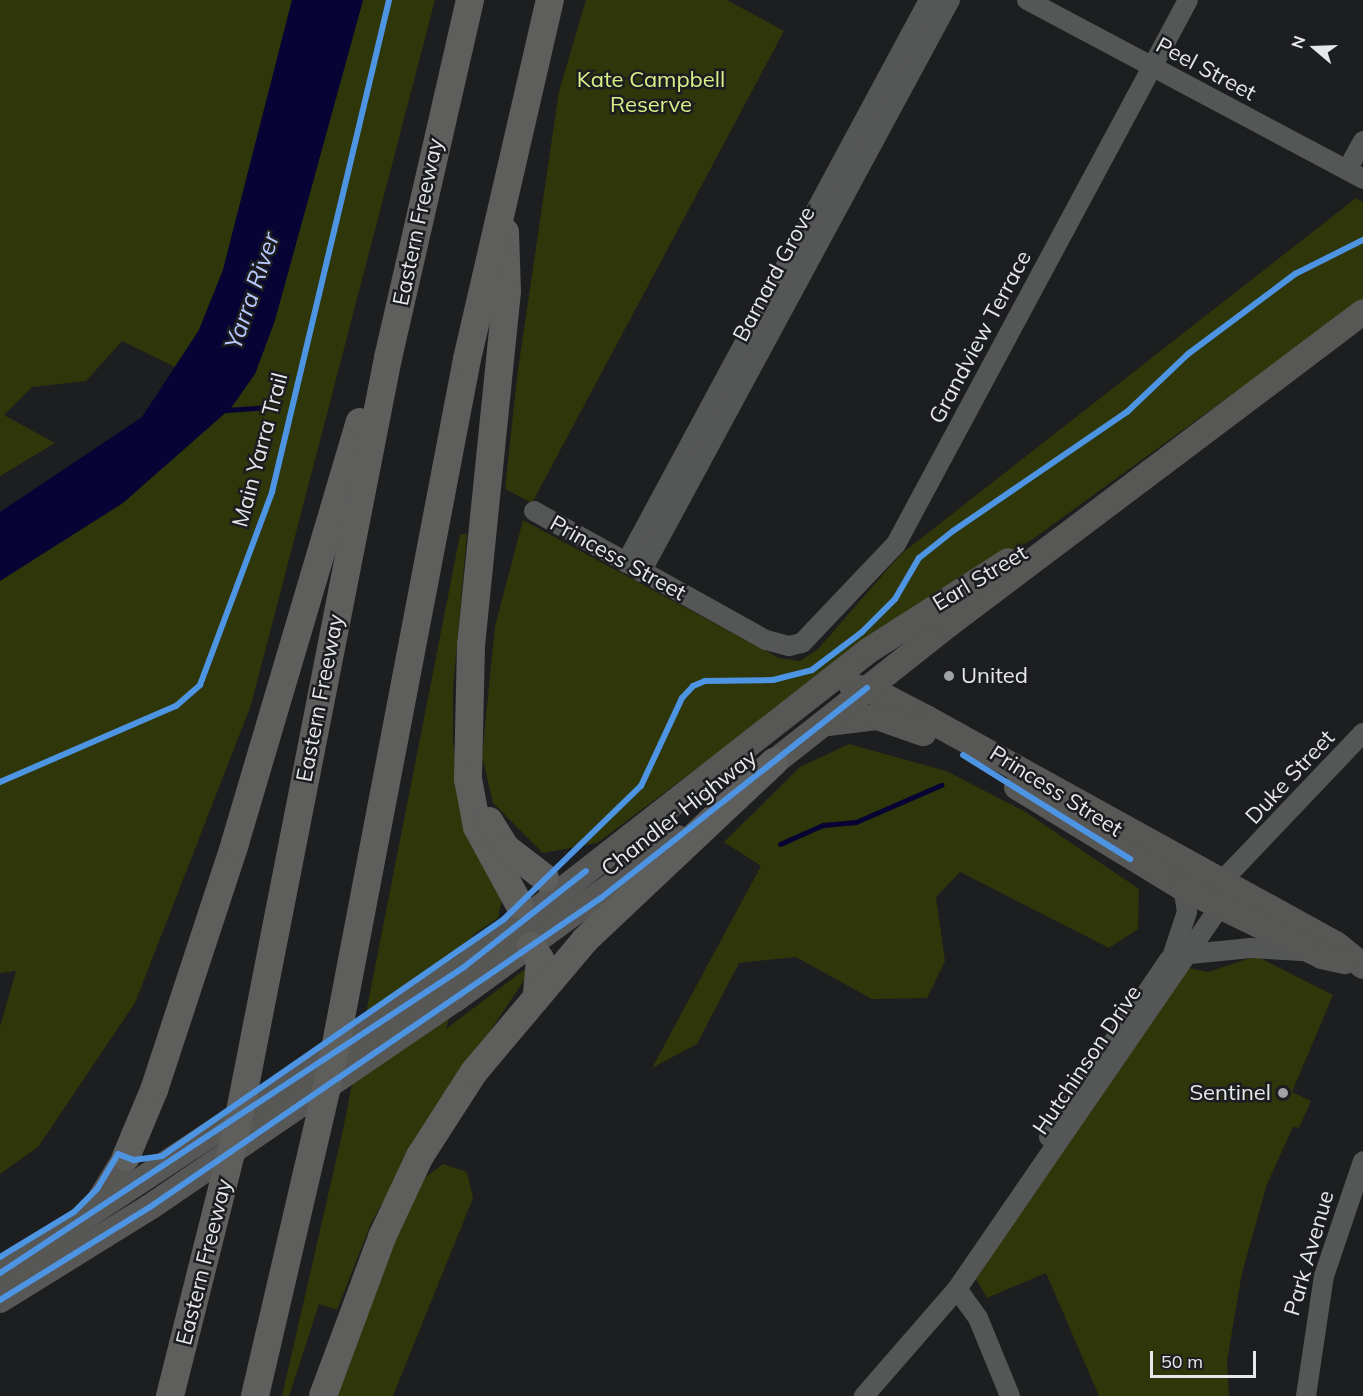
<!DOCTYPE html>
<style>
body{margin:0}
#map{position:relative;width:1363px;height:1396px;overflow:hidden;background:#1d1e1f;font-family:Mulish,sans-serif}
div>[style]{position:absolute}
.green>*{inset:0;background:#2f360a}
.water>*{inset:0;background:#070334}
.stream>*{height:4.5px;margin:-2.25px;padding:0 2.25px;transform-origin:2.25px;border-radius:2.25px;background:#070334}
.minor>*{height:20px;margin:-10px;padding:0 10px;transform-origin:10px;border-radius:10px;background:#555656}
.major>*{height:26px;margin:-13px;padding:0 13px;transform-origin:13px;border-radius:13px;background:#575756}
.highway>*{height:28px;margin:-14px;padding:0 14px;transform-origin:14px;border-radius:14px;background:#5e5e5d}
.cycleway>*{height:6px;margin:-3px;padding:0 3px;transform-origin:3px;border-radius:3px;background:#4d94e3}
.dots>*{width:16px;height:16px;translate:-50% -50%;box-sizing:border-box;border:3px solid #1c1d20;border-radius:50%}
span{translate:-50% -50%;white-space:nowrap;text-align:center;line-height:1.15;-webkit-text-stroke:5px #1c1d20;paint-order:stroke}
.street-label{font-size:22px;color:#e7e8ea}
.park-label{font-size:22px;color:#dbef88}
.poi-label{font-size:22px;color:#e7e8ea}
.left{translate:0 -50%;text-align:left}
.right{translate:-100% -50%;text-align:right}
.water-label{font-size:24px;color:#b8c8ff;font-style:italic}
.north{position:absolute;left:1285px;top:18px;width:60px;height:60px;-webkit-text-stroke:4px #1c1d20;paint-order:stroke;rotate:289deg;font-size:16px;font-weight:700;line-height:24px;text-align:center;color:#e7e8ea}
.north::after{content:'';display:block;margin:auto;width:21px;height:27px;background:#e7e8ea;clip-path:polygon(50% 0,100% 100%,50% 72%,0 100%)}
.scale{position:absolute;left:1150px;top:1351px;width:106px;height:27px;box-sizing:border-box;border:3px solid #e7e8ea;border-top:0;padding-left:8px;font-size:18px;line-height:21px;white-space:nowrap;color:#e7e8ea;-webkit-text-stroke:4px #1c1d20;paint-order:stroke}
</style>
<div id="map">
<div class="green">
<i style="clip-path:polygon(0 0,292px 0,223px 270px,199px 330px,175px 367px,122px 341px,86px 381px,32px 387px,4px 415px,55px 443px,0 476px)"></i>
<i style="clip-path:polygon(363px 0,435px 0,251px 705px,135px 1003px,38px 1147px,0 1174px,0 1027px,16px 971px,0 973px,0 581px,40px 554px,255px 374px,275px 320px)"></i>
<i style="clip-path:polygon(586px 0,727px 0,784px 31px,532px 503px,505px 489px,517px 377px,559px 91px)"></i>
<i style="clip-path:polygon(1356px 198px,1363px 202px,1363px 299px,1033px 539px,917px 604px,597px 843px,543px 853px,493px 803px,482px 756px,495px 626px,523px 520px,779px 658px,800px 661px,818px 649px,901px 554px)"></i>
<i style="clip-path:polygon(467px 533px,453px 688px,453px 742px,463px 823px,502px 900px,498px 918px,473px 935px,446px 1029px,524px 970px,530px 972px,430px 1119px,372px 1221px,337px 1310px,319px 1304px,289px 1396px,282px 1396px,343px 1130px,460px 535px)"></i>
<i style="clip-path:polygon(849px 744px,946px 771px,1024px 811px,1139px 889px,1138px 929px,1109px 948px,960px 872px,936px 897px,945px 961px,927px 998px,872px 999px,796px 957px,739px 963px,697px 1044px,652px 1068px,761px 866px,724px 842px,800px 767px)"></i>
<i style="clip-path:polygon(1256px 956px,1333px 995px,1292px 1092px,1311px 1101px,1299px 1128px,1293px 1127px,1267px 1184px,1242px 1273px,1227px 1361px,1229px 1396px,1099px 1396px,1046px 1273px,987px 1298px,975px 1277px,1184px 967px,1208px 972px)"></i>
<i style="clip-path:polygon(443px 1164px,467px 1172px,473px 1198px,393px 1396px,334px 1396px,376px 1280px,423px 1179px)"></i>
</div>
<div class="water">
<i style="clip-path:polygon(292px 0,363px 0,275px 320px,255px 374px,231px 408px,123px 503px,0 581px,0 512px,142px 417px,199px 330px,223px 270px)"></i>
</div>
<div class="stream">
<i style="left:226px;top:410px;width:39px;rotate:-4deg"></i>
<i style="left:780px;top:844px;width:47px;rotate:-23.8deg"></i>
<i style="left:823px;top:825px;width:33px;rotate:-5deg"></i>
<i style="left:856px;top:822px;width:93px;rotate:-23.5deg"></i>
</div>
<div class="minor">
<i style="left:1027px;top:0;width:381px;rotate:28deg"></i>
<i style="left:1347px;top:170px;width:33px;rotate:-61deg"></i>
<i style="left:534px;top:511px;width:265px;rotate:29.1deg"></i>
<i style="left:766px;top:640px;width:24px;rotate:15deg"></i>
<i style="left:789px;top:646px;width:13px;rotate:-13deg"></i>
<i style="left:802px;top:643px;width:137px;rotate:-46.5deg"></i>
<i style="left:896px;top:544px;width:617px;rotate:-61.77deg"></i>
<i style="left:626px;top:563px;width:639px;rotate:-61.71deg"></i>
<i style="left:641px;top:572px;width:650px;rotate:-61.62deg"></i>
<i style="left:1220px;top:883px;width:207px;rotate:-46.4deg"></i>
<i style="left:1173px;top:954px;width:44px;rotate:-71.6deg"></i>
<i style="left:1187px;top:912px;width:24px;rotate:-99deg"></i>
<i style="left:1190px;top:954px;width:61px;rotate:-5.6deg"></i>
<i style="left:1251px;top:948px;width:51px;rotate:3.4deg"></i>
<i style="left:1049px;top:1137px;width:214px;rotate:-55.9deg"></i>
<i style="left:957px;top:1289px;width:36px;rotate:54deg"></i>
<i style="left:978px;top:1318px;width:84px;rotate:67.7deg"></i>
<i style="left:864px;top:1396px;width:142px;rotate:-49deg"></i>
<i style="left:957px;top:1289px;width:464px;rotate:-55.5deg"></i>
<i style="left:1306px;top:1396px;width:121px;rotate:-81.5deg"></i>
<i style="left:1324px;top:1276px;width:121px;rotate:-71.3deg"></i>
</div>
<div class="major">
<i style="left:852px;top:686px;width:29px;rotate:16deg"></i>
<i style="left:880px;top:694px;width:52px;rotate:27.6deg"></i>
<i style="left:926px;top:718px;width:468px;rotate:28.9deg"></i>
<i style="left:1336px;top:944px;width:35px;rotate:39deg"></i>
<i style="left:828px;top:723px;width:49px;rotate:-7deg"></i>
<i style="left:877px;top:717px;width:49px;rotate:19.2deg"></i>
<i style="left:758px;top:775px;width:243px;rotate:-38.3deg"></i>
<i style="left:949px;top:624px;width:518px;rotate:-37deg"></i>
<i style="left:1017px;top:787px;width:194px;rotate:31.3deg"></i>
<i style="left:1183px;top:888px;width:155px;rotate:26.1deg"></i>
<i style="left:1322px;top:956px;width:23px;rotate:13deg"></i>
<i style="left:93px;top:1211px;width:63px;rotate:-58.6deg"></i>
<i style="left:0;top:1273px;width:556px;rotate:-33.4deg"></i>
<i style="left:464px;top:967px;width:513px;rotate:-38.03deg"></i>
<i style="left:868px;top:651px;width:166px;rotate:-32.7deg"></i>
<i style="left:0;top:1300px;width:176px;rotate:-31.8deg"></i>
<i style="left:150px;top:1207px;width:368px;rotate:-34.3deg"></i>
<i style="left:454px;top:1000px;width:276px;rotate:-36deg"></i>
</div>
<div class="highway">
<i style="left:505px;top:232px;width:59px;rotate:88.1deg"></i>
<i style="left:507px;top:291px;width:356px;rotate:95.8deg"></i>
<i style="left:471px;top:645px;width:134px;rotate:91.3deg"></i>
<i style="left:468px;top:779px;width:49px;rotate:79.4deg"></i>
<i style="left:477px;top:827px;width:88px;rotate:61.4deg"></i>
<i style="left:489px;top:821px;width:32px;rotate:58deg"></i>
<i style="left:506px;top:848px;width:49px;rotate:37.6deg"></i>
<i style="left:531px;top:946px;width:16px;rotate:55deg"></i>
<i style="left:540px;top:959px;width:33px;rotate:95deg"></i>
<i style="left:126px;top:1157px;width:73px;rotate:-67.3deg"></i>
<i style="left:154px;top:1090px;width:260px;rotate:-71.8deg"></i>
<i style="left:235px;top:843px;width:439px;rotate:-73.5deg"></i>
<i style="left:170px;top:1396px;width:267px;rotate:-75.9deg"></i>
<i style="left:235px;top:1137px;width:794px;rotate:-78.89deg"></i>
<i style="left:388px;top:358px;width:367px;rotate:-77.1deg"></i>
<i style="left:255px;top:1396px;width:335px;rotate:-76.9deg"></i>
<i style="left:331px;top:1070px;width:724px;rotate:-79.17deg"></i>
<i style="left:467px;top:359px;width:368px;rotate:-77deg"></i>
<i style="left:323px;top:1396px;width:170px;rotate:-69.6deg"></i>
<i style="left:382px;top:1237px;width:89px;rotate:-64.9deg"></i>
<i style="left:420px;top:1156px;width:100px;rotate:-57.3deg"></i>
<i style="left:474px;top:1072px;width:172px;rotate:-49.9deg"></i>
<i style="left:585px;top:940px;width:260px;rotate:-43.3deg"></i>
</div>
<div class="cycleway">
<i style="left:963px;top:755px;width:197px;rotate:31.9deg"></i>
<i style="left:0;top:782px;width:192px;rotate:-23.4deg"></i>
<i style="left:176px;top:706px;width:32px;rotate:-41deg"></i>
<i style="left:200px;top:685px;width:206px;rotate:-69.5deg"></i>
<i style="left:272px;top:492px;width:506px;rotate:-76.62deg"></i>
<i style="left:0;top:1257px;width:87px;rotate:-31.3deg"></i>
<i style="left:74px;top:1212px;width:33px;rotate:-45deg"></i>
<i style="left:97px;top:1189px;width:41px;rotate:-59deg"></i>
<i style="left:118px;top:1154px;width:17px;rotate:21deg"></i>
<i style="left:134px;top:1160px;width:28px;rotate:-8deg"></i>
<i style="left:162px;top:1156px;width:415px;rotate:-34.7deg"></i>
<i style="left:503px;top:920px;width:192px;rotate:-44.2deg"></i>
<i style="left:641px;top:786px;width:97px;rotate:-65deg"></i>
<i style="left:682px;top:698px;width:16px;rotate:-47deg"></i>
<i style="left:693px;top:686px;width:13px;rotate:-23deg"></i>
<i style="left:705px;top:681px;width:68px;rotate:-0.8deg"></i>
<i style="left:773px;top:680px;width:40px;rotate:-14.4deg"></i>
<i style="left:812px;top:670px;width:63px;rotate:-37.2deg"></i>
<i style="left:862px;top:632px;width:47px;rotate:-45deg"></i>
<i style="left:895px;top:599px;width:48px;rotate:-59.7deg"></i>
<i style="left:919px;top:558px;width:43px;rotate:-38.5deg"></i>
<i style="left:953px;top:531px;width:211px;rotate:-34.4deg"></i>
<i style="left:1127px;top:412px;width:84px;rotate:-43.6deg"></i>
<i style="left:1188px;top:354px;width:134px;rotate:-36.8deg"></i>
<i style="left:1295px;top:274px;width:76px;rotate:-26.6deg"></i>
<i style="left:0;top:1273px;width:556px;rotate:-33.4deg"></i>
<i style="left:464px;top:967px;width:155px;rotate:-38.2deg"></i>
<i style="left:0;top:1300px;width:176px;rotate:-31.8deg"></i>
<i style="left:150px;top:1207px;width:547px;rotate:-34.42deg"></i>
<i style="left:601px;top:898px;width:339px;rotate:-38.3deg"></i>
</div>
<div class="dots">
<i style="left:949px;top:676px;background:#a0a1a3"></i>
<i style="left:1283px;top:1093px;background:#a0a1a3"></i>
</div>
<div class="street-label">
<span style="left:1206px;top:69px;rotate:28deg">Peel Street</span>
<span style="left:418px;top:222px;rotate:-78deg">Eastern Freeway</span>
<span style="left:774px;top:274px;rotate:-62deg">Barnard Grove</span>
<span style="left:980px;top:337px;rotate:-62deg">Grandview Terrace</span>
<span style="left:260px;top:450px;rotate:-75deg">Main Yarra Trail</span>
<span style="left:618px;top:558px;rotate:29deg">Princess Street</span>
<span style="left:980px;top:578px;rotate:-31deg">Earl Street</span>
<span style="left:320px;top:698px;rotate:-79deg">Eastern Freeway</span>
<span style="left:1290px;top:777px;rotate:-47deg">Duke Street</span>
<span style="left:1056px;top:791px;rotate:32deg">Princess Street</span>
<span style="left:679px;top:813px;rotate:-38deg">Chandler Highway</span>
<span style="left:1087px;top:1060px;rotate:-56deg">Hutchinson Drive</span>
<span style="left:1309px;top:1253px;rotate:-74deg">Park Avenue</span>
<span style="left:204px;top:1262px;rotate:-76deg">Eastern Freeway</span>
</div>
<div class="park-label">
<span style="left:651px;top:92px">Kate Campbell<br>Reserve</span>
</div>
<div class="poi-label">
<span class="left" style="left:961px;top:676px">United</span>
<span class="right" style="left:1271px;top:1093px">Sentinel</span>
</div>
<div class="water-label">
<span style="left:252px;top:291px;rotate:-71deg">Yarra River</span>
</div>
<div class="north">N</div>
<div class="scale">50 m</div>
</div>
